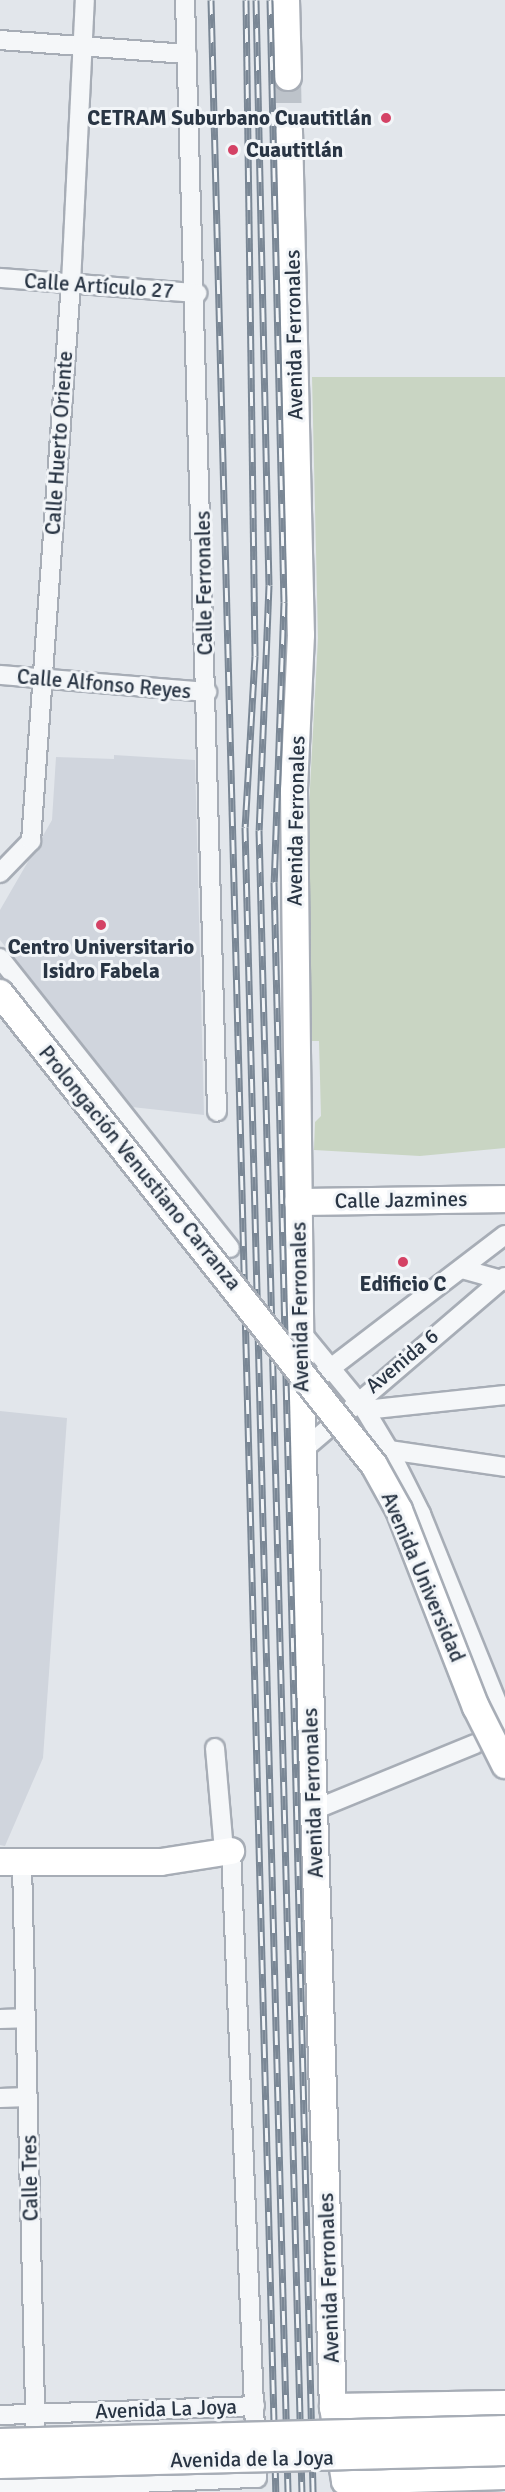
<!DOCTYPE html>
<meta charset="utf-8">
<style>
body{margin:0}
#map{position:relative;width:505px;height:2492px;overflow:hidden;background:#e2e6eb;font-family:Signika,sans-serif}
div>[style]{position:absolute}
.built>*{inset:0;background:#d0d5dd}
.green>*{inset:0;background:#c9d5c3}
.secondary-tunnel>*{height:26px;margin-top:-13px;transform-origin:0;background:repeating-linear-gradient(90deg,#bdc3ca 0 26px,transparent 0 39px)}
.roads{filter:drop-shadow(2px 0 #a7adb6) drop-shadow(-2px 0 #a7adb6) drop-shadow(0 2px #a7adb6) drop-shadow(0 -2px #a7adb6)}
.street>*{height:18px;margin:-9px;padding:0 9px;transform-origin:9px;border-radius:9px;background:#f5f7f9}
.secondary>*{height:26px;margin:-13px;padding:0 13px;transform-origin:13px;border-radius:13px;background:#fff}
.rail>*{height:7px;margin-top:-3.5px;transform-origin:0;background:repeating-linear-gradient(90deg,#f2f5f8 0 14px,#7a8795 0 28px);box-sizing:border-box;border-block:2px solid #7a8795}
.bridges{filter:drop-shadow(2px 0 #a7adb6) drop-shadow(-2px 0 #a7adb6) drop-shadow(0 2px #a7adb6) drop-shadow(0 -2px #a7adb6)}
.secondary-bridge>*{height:26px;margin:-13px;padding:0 13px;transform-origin:13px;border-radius:13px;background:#fff}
.dots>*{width:16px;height:16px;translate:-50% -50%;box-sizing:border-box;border:3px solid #f2f5f8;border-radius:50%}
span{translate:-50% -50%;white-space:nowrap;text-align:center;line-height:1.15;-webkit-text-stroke:6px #f2f5f8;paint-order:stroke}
.poi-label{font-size:21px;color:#293544;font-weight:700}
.right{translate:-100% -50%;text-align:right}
.left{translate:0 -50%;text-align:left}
.street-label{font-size:21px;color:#293544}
</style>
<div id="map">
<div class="built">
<i style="clip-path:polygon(114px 755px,195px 760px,204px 1115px,132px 1107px,0 940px,0 910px,52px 820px,56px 757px,114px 759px)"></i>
<i style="clip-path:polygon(0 1411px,67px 1418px,43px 1758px,5px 1846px,0 1845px)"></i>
</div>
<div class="green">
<i style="clip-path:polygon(312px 377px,505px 377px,505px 1148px,420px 1156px,314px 1150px,315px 1122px,321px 1116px,319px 1041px,311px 1041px,307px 844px,318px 638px)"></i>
</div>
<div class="secondary-tunnel">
<i style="left:288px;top:77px;width:54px;rotate:88.9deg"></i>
</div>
<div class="roads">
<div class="street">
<i style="left:185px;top:0;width:1112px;rotate:88.35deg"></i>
<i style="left:0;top:40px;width:187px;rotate:4.3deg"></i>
<i style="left:0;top:278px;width:198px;rotate:4.4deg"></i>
<i style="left:0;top:675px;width:208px;rotate:4.7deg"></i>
<i style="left:0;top:873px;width:45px;rotate:-45.9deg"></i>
<i style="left:31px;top:841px;width:559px;rotate:-85.9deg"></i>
<i style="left:71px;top:283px;width:283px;rotate:-87.2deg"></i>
<i style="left:0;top:958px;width:370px;rotate:51.6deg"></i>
<i style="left:462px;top:1269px;width:45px;rotate:15.6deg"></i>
<i style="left:301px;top:1332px;width:101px;rotate:50.6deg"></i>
<i style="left:365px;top:1410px;width:47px;rotate:59deg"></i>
<i style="left:389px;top:1450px;width:72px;rotate:63.4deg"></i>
<i style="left:421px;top:1514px;width:224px;rotate:68deg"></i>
<i style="left:323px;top:1374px;width:229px;rotate:-37.4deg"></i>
<i style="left:365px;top:1410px;width:141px;rotate:-6.1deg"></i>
<i style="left:303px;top:1450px;width:266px;rotate:-40.6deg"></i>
<i style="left:389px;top:1450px;width:117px;rotate:8.3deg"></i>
<i style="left:215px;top:1748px;width:102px;rotate:85deg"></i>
<i style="left:314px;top:1810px;width:174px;rotate:-22.3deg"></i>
<i style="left:22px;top:1864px;width:587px;rotate:88.63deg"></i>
<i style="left:0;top:2019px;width:24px;rotate:-2deg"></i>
<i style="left:0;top:2098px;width:28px;rotate:-2deg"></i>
<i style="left:0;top:2415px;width:255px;rotate:-2deg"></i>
<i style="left:0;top:2489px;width:257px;rotate:-2.5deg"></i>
<i style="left:257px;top:2478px;width:628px;rotate:-92.37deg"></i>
</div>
<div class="secondary">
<i style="left:286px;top:0;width:77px;rotate:88.5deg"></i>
<i style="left:289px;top:131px;width:504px;rotate:88.64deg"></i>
<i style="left:301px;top:635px;width:156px;rotate:92.6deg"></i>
<i style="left:294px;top:791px;width:606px;rotate:89.34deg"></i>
<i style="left:301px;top:1397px;width:1011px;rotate:88.19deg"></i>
<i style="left:333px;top:2407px;width:75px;rotate:80.8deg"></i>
<i style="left:345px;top:2481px;width:160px;rotate:-1.8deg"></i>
<i style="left:298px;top:1202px;width:207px;rotate:-0.8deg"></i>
<i style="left:0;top:1862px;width:161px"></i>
<i style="left:161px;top:1862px;width:71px;rotate:-8.9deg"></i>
<i style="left:333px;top:2407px;width:172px;rotate:-1deg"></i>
</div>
</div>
<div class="rail">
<i style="left:211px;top:0;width:2493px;rotate:88.51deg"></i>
<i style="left:246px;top:0;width:656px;rotate:89.21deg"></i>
<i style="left:255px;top:656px;width:171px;rotate:93.3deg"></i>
<i style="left:245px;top:827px;width:1666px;rotate:88.52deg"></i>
<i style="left:256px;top:0;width:585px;rotate:88.73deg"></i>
<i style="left:269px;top:585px;width:245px;rotate:92.3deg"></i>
<i style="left:259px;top:830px;width:1663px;rotate:88.52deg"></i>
<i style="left:270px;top:0;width:602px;rotate:88.67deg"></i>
<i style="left:284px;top:602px;width:280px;rotate:92deg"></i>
<i style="left:274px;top:882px;width:1610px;rotate:88.61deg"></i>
</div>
<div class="bridges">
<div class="secondary-bridge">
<i style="left:0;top:993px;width:602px;rotate:51.61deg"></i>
<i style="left:374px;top:1465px;width:51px;rotate:60.9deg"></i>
<i style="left:399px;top:1510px;width:212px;rotate:68.7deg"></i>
<i style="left:476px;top:1707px;width:65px;rotate:63.4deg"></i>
<i style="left:0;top:2442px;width:505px;rotate:-1.47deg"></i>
<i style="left:0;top:2465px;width:505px;rotate:-1.47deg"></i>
</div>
</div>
<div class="dots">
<i style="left:386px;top:118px;background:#d44265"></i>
<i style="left:233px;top:150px;background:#d44265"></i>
<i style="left:101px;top:925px;background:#d44265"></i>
<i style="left:403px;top:1262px;background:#d44265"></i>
</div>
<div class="poi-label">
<span class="right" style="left:372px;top:118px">CETRAM Suburbano Cuautitlán</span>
<span class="left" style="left:246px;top:150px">Cuautitlán</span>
<span style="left:101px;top:959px">Centro Universitario<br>Isidro Fabela</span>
<span style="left:403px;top:1284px">Edificio C</span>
</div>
<div class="street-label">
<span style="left:99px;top:286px;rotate:4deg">Calle Artículo 27</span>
<span style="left:294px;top:335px;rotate:-91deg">Avenida Ferronales</span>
<span style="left:59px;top:443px;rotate:-86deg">Calle Huerto Oriente</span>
<span style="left:204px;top:583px;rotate:-91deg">Calle Ferronales</span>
<span style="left:104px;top:684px;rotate:5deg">Calle Alfonso Reyes</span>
<span style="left:296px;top:821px;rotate:-89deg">Avenida Ferronales</span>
<span style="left:140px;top:1168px;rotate:51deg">Prolongación Venustiano Carranza</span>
<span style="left:401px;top:1200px;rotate:-1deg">Calle Jazmines</span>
<span style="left:300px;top:1307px;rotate:-91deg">Avenida Ferronales</span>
<span style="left:402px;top:1361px;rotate:-40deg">Avenida 6</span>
<span style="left:423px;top:1577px;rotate:67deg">Avenida Universidad</span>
<span style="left:313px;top:1793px;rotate:-92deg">Avenida Ferronales</span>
<span style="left:30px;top:2178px;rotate:-91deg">Calle Tres</span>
<span style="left:329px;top:2278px;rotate:-92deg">Avenida Ferronales</span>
<span style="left:166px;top:2409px;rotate:-2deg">Avenida La Joya</span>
<span style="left:252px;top:2459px;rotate:-1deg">Avenida de la Joya</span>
</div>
</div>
